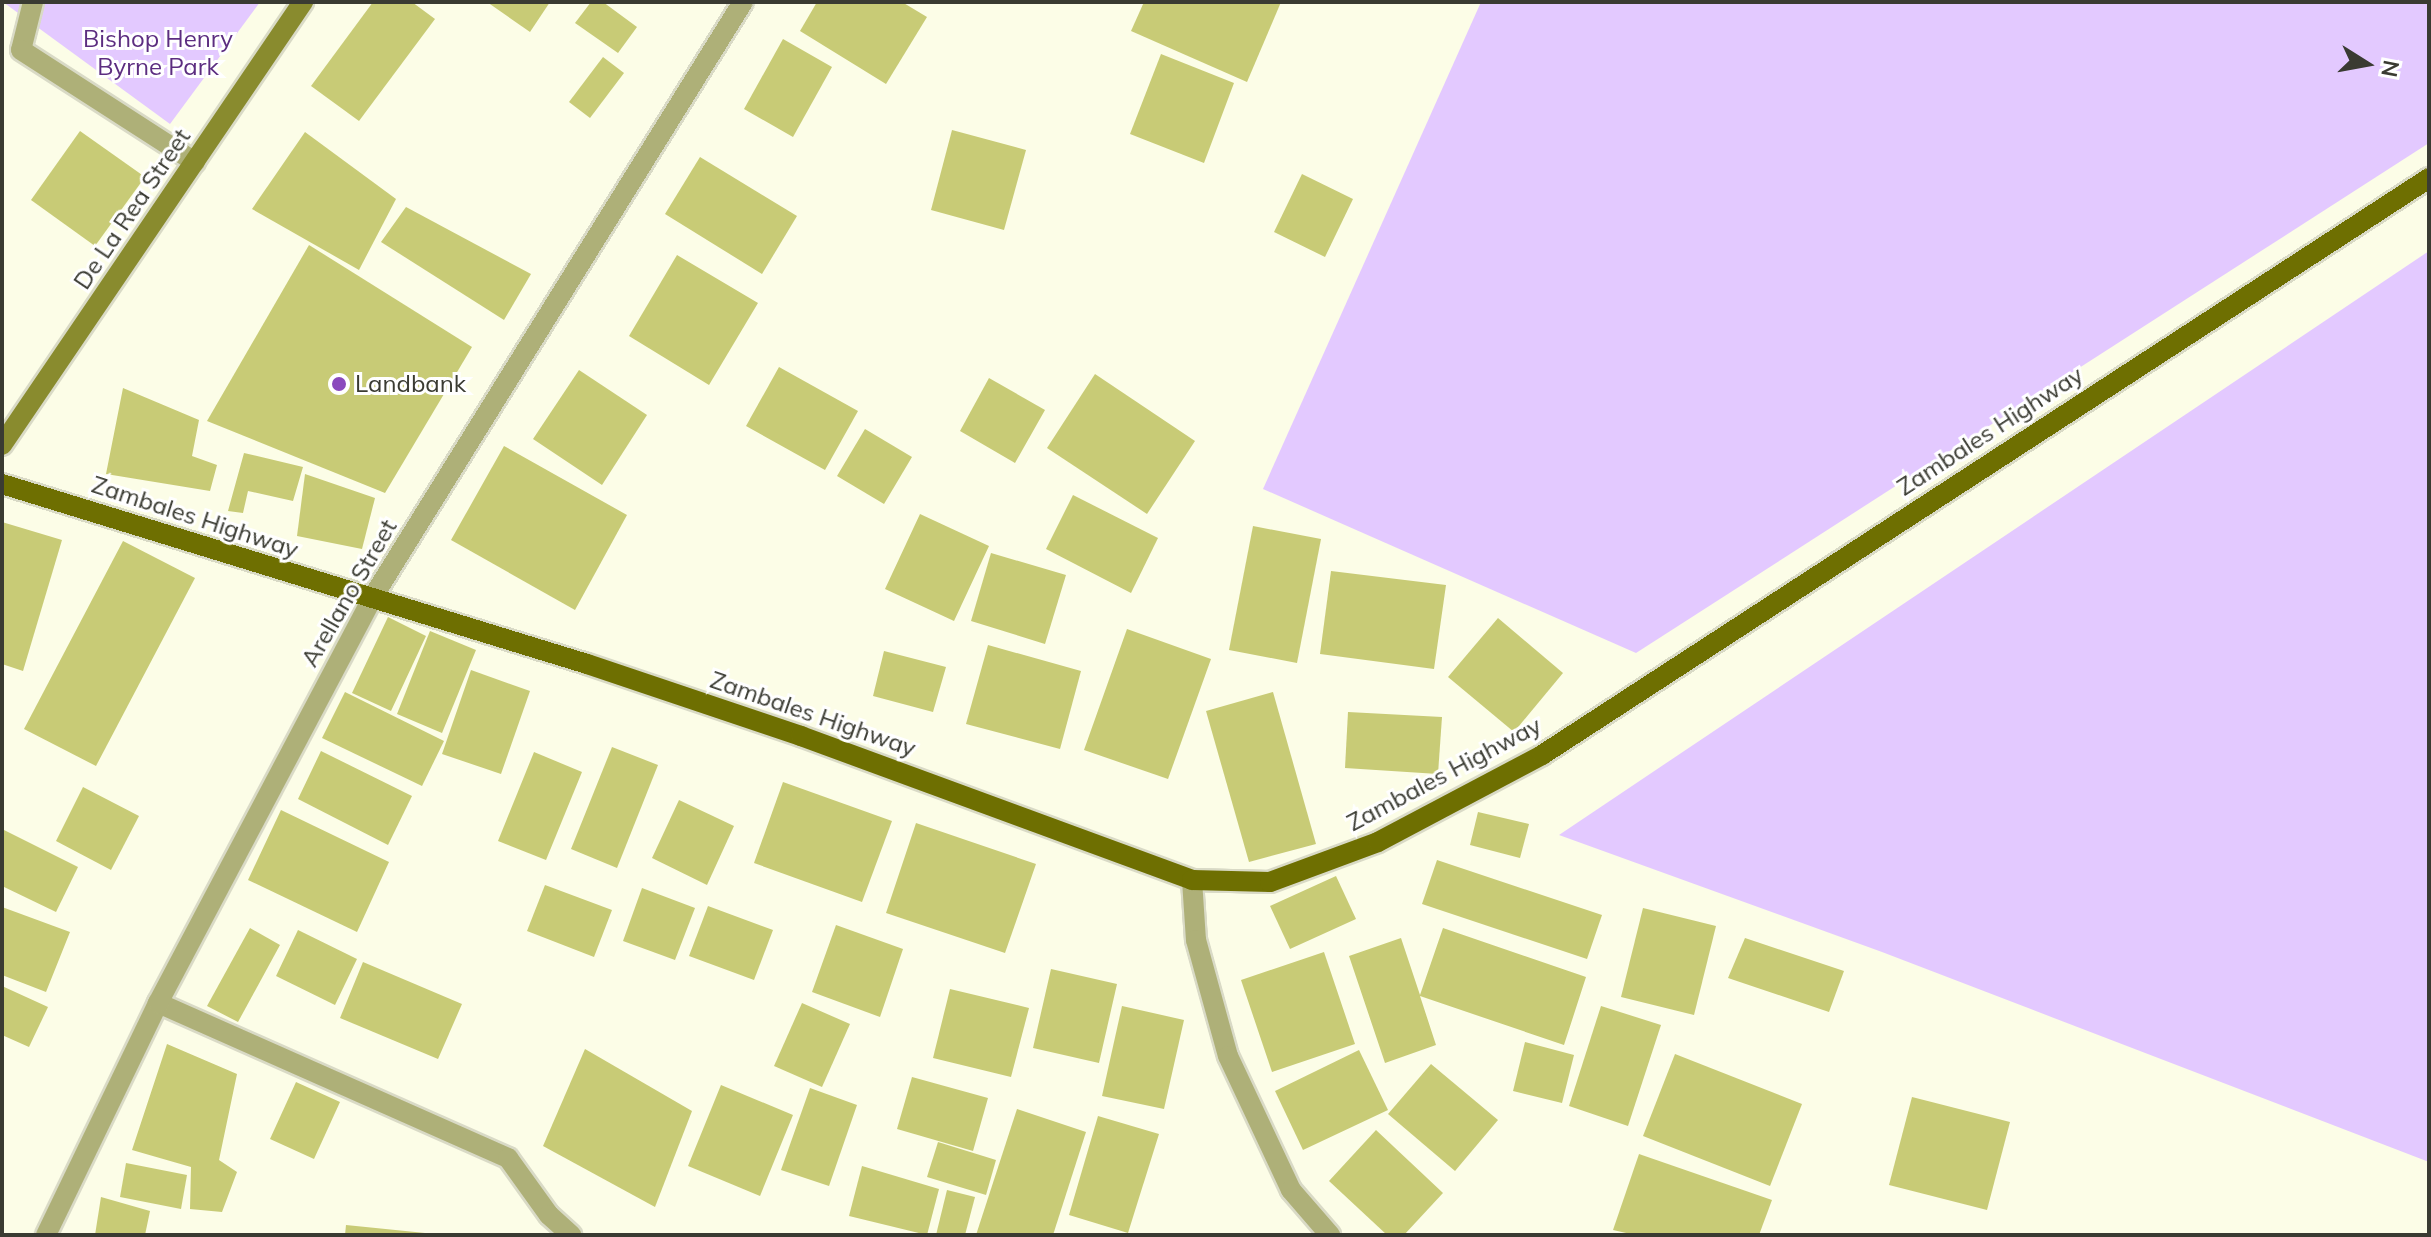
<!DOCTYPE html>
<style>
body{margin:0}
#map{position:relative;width:2431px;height:1237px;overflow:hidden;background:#fcfde7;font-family:Mulish,sans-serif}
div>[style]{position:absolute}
.green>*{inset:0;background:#e3c9ff}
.building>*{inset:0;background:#c8cb76}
.roads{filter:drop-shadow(2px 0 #d9dac6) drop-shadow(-2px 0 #d9dac6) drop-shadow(0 2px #d9dac6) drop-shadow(0 -2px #d9dac6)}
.service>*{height:20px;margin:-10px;padding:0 10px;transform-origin:10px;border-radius:10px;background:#aeb078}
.pedestrian>*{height:20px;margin:-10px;padding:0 10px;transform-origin:10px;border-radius:10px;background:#aeb078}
.tertiary>*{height:20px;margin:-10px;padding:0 10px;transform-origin:10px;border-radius:10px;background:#aeb078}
.secondary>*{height:20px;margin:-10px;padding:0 10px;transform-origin:10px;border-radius:10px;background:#898b2e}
.primary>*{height:20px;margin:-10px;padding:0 10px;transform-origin:10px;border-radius:10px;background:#6e6f01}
.dots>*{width:22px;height:22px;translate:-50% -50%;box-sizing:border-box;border:4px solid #fff;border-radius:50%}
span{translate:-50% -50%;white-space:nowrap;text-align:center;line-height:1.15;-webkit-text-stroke:6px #fff;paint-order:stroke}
.park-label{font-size:24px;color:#5c2d80}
.street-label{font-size:24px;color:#3a3b32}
.poi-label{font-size:24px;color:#3a3b32}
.left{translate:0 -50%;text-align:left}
.frame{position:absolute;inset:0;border:4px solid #3a3b32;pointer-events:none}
.north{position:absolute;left:2327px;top:24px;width:80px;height:80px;-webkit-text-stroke:6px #fff;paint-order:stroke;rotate:101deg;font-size:22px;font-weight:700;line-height:32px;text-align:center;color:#3a3b32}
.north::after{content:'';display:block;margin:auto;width:28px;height:36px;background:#3a3b32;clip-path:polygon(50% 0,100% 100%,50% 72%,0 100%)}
</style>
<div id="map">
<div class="green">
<i style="clip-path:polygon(3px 2px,260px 2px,170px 124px)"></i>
<i style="clip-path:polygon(1481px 2px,2429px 2px,2429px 143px,1636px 653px,1263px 489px)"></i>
<i style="clip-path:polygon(2429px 251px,2429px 1162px,1882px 952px,1559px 835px)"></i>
</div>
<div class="building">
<i style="clip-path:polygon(373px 2px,412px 2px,435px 19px,359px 121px,311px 86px)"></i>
<i style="clip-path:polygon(487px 2px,550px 2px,530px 32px)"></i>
<i style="clip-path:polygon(591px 2px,603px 2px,637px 27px,618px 53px,575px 23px)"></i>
<i style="clip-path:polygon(817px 2px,902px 2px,927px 17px,886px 84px,800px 31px)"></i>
<i style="clip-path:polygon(1144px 2px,1281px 2px,1247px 82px,1131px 31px)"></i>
<i style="clip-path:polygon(783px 39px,832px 67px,793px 137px,744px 109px)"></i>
<i style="clip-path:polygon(1161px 54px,1234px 83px,1204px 163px,1130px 134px)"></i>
<i style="clip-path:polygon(603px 57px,624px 73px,590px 118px,569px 102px)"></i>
<i style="clip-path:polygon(952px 130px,1026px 150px,1004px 230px,931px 210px)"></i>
<i style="clip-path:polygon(80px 131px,145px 177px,95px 246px,31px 200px)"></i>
<i style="clip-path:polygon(305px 132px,396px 199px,359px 270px,252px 209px)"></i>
<i style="clip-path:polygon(700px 157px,797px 216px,762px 274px,665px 214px)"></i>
<i style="clip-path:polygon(1302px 174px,1353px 199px,1325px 257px,1274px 232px)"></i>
<i style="clip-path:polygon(406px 207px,531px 274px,504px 320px,381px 242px)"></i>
<i style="clip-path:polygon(309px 245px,472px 347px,385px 493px,207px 421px)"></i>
<i style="clip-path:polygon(677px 255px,758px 303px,709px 385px,629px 336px)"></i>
<i style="clip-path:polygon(779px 367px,858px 411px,825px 470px,746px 426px)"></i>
<i style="clip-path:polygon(579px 370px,647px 415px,602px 485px,533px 439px)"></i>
<i style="clip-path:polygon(1095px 374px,1195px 441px,1147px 514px,1047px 448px)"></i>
<i style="clip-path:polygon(989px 378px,1045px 410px,1015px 463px,960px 431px)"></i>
<i style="clip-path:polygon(123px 388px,199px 420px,192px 456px,217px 465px,210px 491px,106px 474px)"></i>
<i style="clip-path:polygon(865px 429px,912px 457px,884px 504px,837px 476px)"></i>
<i style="clip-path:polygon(504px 446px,627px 515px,575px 610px,451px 540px)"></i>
<i style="clip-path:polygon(244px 453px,303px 467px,293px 501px,248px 491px,243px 513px,228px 511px)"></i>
<i style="clip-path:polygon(305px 474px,375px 498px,362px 549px,297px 536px)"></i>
<i style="clip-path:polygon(1073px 495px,1158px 538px,1131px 593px,1046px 549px)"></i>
<i style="clip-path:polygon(920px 514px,989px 546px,954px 621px,885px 589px)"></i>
<i style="clip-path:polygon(2px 522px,62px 540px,23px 671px,2px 664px)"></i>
<i style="clip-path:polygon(1253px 526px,1321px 539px,1297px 663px,1229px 650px)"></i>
<i style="clip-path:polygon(123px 541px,195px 578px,96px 766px,24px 729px)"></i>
<i style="clip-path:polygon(991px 553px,1066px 575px,1045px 644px,971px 621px)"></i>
<i style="clip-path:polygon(1331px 571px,1446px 585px,1434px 669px,1320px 654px)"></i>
<i style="clip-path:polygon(388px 617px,426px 636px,391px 711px,352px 693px)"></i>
<i style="clip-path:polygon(1498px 618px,1563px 673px,1514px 732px,1448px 677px)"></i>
<i style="clip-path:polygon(1127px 629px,1211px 659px,1168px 779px,1084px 750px)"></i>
<i style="clip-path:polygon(430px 631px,476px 650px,442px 733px,397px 714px)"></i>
<i style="clip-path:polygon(988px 645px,1081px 671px,1060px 749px,966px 724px)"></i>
<i style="clip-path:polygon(884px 651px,946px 667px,933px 712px,873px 696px)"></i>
<i style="clip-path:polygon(471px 670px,530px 691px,501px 774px,442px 754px)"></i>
<i style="clip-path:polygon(345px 692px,444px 741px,422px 786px,322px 738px)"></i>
<i style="clip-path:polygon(1273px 692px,1316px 844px,1249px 862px,1206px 711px)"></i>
<i style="clip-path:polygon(1348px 712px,1442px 717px,1438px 774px,1345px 768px)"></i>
<i style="clip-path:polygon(612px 747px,658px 765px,617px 868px,571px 849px)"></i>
<i style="clip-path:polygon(321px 751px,412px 796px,388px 845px,298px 799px)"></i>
<i style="clip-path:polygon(534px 752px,582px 772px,546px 860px,498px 841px)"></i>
<i style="clip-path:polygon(783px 782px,892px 821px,862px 902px,754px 863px)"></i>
<i style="clip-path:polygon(83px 787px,139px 816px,111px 870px,56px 841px)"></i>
<i style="clip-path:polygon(679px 800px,734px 826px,707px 885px,652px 858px)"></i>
<i style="clip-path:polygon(281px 810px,389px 862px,357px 932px,248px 880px)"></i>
<i style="clip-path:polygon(1478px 812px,1529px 824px,1520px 858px,1470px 845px)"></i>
<i style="clip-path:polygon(916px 823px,1036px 864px,1005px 953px,886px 913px)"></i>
<i style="clip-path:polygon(2px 829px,78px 867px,56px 912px,2px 886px)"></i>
<i style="clip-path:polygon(1437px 860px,1602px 915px,1587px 959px,1422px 904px)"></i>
<i style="clip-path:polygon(1336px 876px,1356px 919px,1290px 949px,1270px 906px)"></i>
<i style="clip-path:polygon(545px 885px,612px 910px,594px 957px,527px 931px)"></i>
<i style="clip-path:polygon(642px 888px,695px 908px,675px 960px,623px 941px)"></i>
<i style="clip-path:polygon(708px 906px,773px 930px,754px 980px,689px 956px)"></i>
<i style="clip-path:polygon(2px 907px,70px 932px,46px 992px,2px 975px)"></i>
<i style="clip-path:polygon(1643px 908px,1716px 926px,1694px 1015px,1621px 997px)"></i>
<i style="clip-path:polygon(836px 925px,903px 949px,880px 1017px,812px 992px)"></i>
<i style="clip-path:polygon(250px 928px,280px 945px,238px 1022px,207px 1006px)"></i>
<i style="clip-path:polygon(1443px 928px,1586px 977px,1564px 1045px,1420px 996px,1436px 1045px,1385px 1063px,1349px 956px,1401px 938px,1420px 995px)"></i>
<i style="clip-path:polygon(298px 930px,357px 959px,335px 1005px,276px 976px)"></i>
<i style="clip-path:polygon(1745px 938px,1844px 971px,1829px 1012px,1728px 978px)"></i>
<i style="clip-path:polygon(1324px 952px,1355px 1044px,1272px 1072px,1241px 980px)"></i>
<i style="clip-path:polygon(363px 962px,462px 1004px,438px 1059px,340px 1018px)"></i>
<i style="clip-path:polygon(1051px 969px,1117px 984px,1099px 1063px,1033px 1048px)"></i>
<i style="clip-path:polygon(2px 986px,48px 1007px,29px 1047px,2px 1035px)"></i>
<i style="clip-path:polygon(950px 989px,1029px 1008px,1011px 1077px,933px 1058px)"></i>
<i style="clip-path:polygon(802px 1003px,850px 1024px,822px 1087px,774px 1066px)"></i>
<i style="clip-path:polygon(1122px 1006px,1184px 1020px,1164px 1109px,1102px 1096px)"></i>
<i style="clip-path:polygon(1601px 1006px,1661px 1025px,1628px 1126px,1569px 1106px)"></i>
<i style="clip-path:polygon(1525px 1042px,1574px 1055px,1562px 1103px,1513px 1091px)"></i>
<i style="clip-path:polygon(167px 1044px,237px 1074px,219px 1160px,237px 1172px,222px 1212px,190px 1209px,191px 1167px,132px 1150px)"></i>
<i style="clip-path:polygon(585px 1049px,692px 1111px,655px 1207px,543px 1146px)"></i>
<i style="clip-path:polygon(1359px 1050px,1388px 1110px,1303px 1150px,1275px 1091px)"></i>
<i style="clip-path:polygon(1675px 1054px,1802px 1104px,1770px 1186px,1643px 1136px)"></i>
<i style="clip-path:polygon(1431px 1064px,1498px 1120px,1455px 1171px,1388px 1114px)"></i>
<i style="clip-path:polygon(912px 1077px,988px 1098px,973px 1151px,897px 1129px)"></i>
<i style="clip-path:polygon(296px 1082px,340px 1102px,314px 1159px,270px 1139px)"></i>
<i style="clip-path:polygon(721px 1085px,793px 1115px,760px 1196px,688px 1166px)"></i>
<i style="clip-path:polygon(810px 1088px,857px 1105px,829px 1186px,781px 1170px)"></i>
<i style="clip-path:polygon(1912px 1097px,2010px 1122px,1987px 1210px,1889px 1185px)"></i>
<i style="clip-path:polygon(1017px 1109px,1086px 1132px,1053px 1235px,976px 1235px)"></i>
<i style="clip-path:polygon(1098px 1116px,1159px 1134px,1128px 1233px,1069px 1215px)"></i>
<i style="clip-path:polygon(1376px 1130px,1443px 1193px,1404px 1235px,1387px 1235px,1329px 1181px)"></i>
<i style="clip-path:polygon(938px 1142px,996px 1160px,986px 1195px,927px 1177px)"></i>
<i style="clip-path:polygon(1639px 1154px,1772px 1200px,1759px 1235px,1635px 1235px,1613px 1230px)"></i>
<i style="clip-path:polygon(126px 1163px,187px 1175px,181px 1209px,120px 1197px)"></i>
<i style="clip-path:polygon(862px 1166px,939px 1189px,927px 1235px,849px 1216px)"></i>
<i style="clip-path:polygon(947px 1190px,975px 1197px,965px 1235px,936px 1235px)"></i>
<i style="clip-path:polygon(101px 1197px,150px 1211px,145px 1235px,95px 1235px)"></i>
<i style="clip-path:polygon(346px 1225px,425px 1233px,425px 1235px,345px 1235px)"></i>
</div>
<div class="roads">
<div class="service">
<i style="left:33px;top:2px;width:49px;rotate:104deg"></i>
<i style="left:21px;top:50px;width:207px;rotate:32.8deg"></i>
</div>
<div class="pedestrian">
<i style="left:158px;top:1003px;width:383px;rotate:23.9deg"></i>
<i style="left:508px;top:1158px;width:70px;rotate:54.3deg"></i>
<i style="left:549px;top:1215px;width:30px;rotate:42deg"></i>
</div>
<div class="tertiary">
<i style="left:1192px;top:880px;width:60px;rotate:86.2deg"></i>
<i style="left:1196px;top:940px;width:120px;rotate:74.6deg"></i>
<i style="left:1228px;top:1056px;width:148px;rotate:64.8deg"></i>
<i style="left:1291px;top:1190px;width:60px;rotate:49.1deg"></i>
<i style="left:46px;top:1235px;width:258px;rotate:-64.2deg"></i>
<i style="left:158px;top:1003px;width:456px;rotate:-62.1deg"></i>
<i style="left:371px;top:600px;width:704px;rotate:-58.12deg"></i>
</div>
<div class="secondary">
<i style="left:2px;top:445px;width:536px;rotate:-55.81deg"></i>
</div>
<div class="primary">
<i style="left:2px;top:484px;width:612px;rotate:17.1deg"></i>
<i style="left:587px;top:664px;width:226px;rotate:18.6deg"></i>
<i style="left:801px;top:736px;width:417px;rotate:20.2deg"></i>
<i style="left:1192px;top:880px;width:78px;rotate:1.5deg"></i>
<i style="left:1270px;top:882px;width:115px;rotate:-20.3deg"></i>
<i style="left:1378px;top:842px;width:186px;rotate:-27.9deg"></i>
<i style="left:1542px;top:755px;width:1058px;rotate:-33.04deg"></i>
</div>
</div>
<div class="dots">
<i style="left:339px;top:384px;background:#8a49bd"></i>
</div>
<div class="park-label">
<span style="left:158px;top:53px">Bishop Henry<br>Byrne Park</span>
</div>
<div class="street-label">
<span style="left:132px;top:209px;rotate:-56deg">De La Rea Street</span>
<span style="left:1990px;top:431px;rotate:-33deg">Zambales Highway</span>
<span style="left:195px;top:517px;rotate:18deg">Zambales Highway</span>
<span style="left:349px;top:593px;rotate:-60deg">Arellano Street</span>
<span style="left:813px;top:714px;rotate:19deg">Zambales Highway</span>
<span style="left:1444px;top:774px;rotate:-28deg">Zambales Highway</span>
</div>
<div class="poi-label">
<span class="left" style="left:355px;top:384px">Landbank</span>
</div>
<div class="frame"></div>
<div class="north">N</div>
</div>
